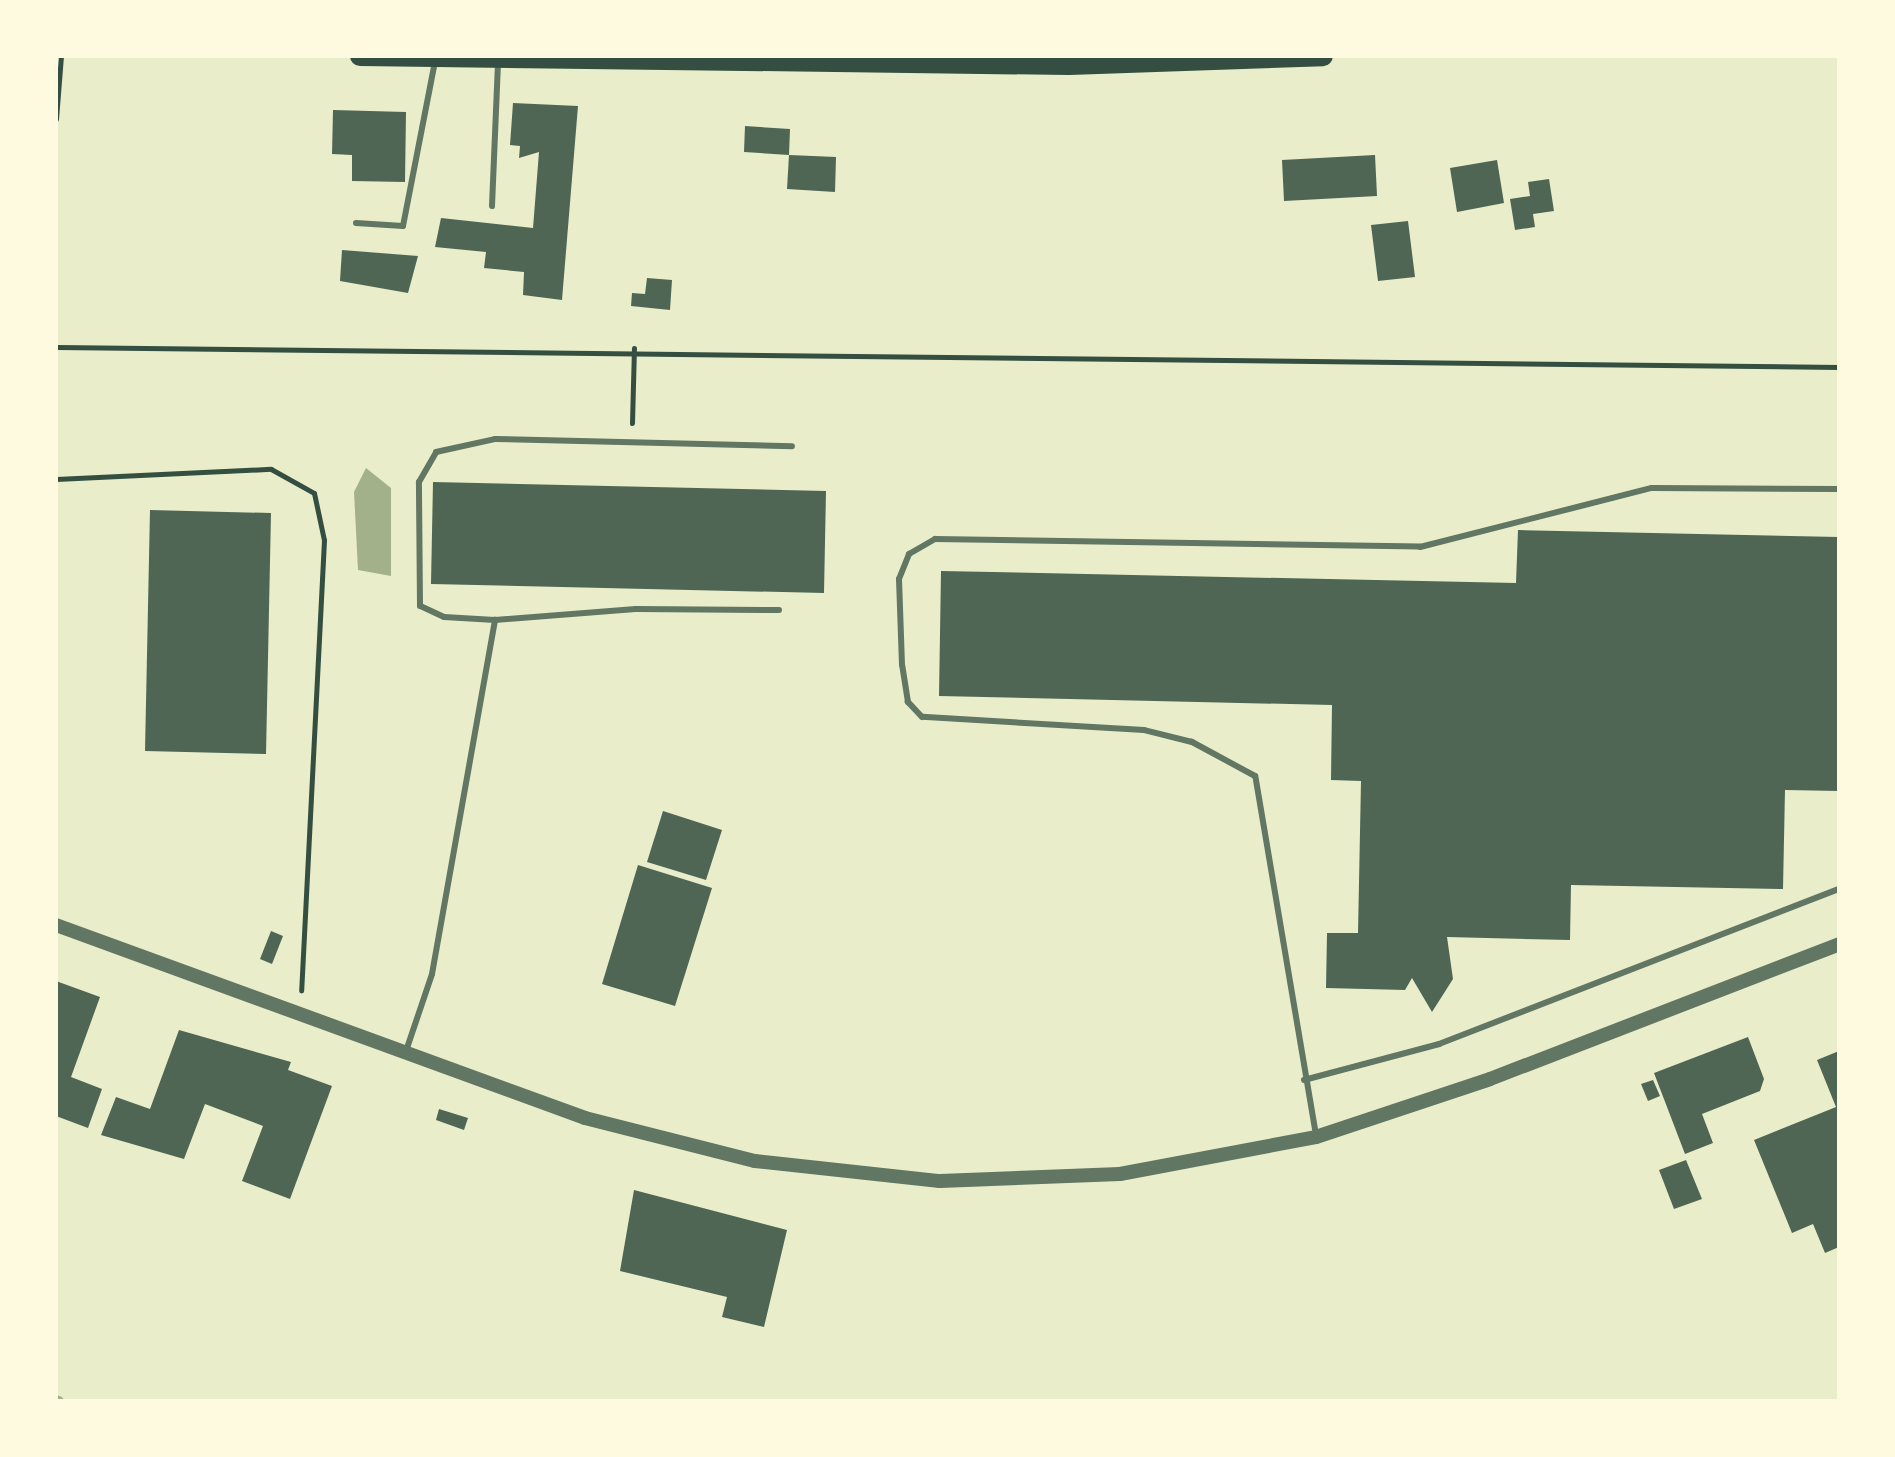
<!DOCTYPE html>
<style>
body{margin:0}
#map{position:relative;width:1895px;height:1457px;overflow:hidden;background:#e9edc9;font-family:"DejaVu Sans",sans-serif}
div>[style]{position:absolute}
.water>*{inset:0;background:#a3b18a}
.stream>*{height:10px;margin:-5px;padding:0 5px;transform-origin:5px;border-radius:5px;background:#a3b18a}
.building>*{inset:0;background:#4f6655}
.path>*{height:5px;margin:-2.5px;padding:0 2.5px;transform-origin:2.5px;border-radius:2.5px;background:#344e41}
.service>*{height:6px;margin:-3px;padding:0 3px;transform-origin:3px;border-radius:3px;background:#617663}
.tertiary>*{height:14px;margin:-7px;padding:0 7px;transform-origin:7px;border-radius:7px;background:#617663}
.primary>*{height:20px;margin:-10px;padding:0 10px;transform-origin:10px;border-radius:10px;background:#344e41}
span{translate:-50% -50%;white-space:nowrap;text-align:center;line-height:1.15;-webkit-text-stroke:7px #fefae0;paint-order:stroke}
.frame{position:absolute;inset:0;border:58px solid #fefae0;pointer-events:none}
</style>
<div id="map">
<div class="water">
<i style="clip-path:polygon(366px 468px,391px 488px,391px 576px,358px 570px,354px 492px)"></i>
</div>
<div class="stream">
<i style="left:56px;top:1400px;width:3px;rotate:18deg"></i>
</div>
<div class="building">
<i style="clip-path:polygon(513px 103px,578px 106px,562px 300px,523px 295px,524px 272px,484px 268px,486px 252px,435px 247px,441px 218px,533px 228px,539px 152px,519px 158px,520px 146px,510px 145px)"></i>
<i style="clip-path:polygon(333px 110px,406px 112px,405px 182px,352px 181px,352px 155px,332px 154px)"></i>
<i style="clip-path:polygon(745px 126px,790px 129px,789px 155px,744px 152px)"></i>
<i style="clip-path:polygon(789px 155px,836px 157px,835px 192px,787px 189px)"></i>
<i style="clip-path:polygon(1375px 155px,1377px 196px,1284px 201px,1282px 160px)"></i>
<i style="clip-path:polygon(1497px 160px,1504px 203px,1457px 212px,1450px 168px)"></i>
<i style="clip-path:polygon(1549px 179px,1554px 211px,1533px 214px,1535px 227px,1515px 230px,1510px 199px,1530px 196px,1528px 182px)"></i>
<i style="clip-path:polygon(1408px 221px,1415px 277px,1378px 281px,1371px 225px)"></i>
<i style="clip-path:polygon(342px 250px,418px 256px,408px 293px,340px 281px)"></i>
<i style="clip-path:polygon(647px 278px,672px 280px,670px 310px,631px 306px,632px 293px,645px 294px)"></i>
<i style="clip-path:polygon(433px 482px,826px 491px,824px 593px,431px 584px)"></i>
<i style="clip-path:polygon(150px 510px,271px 513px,266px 754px,145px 751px)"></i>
<i style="clip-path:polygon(1518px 530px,1839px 537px,1839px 791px,1785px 790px,1783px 889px,1571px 885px,1570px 940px,1447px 937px,1453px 979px,1432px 1012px,1412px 978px,1405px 990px,1326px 988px,1327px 933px,1358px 933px,1361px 781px,1331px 780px,1332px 705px,939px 696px,941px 571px,1516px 583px)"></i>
<i style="clip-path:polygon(663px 811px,722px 830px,706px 880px,647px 862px)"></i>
<i style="clip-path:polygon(638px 865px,712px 888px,675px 1006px,602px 984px)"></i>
<i style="clip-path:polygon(271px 931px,283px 936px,272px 964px,260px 959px)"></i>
<i style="clip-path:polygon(56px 981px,100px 997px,71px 1077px,102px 1089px,88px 1128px,56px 1116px)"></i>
<i style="clip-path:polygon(179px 1030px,291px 1062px,288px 1070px,332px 1086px,290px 1199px,242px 1181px,263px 1126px,205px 1104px,184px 1159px,101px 1135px,116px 1097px,150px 1109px)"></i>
<i style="clip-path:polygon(1748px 1037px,1764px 1079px,1760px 1091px,1702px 1114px,1713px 1143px,1685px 1154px,1654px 1073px)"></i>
<i style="clip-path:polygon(1839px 1051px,1839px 1247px,1825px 1253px,1813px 1224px,1792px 1233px,1754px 1140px,1836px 1107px,1817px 1060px)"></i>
<i style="clip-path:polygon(1653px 1080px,1660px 1096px,1648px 1101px,1641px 1084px)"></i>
<i style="clip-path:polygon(439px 1109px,468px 1118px,464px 1130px,436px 1120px)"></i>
<i style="clip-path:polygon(1686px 1160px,1702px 1199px,1674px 1209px,1659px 1170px)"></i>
<i style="clip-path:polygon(634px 1190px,787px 1230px,764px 1327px,722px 1317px,727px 1297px,620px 1271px)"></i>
</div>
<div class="path">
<i style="left:56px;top:119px;width:63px;rotate:-85.5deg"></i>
<i style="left:56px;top:347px;width:1783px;rotate:0.64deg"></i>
<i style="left:632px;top:423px;width:75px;rotate:-88.5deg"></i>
<i style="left:56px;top:479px;width:215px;rotate:-2.7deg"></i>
<i style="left:271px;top:469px;width:49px;rotate:29.2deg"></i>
<i style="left:314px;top:493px;width:48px;rotate:78deg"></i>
<i style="left:324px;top:540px;width:451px;rotate:92.9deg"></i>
</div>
<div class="service">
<i style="left:492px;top:206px;width:143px;rotate:-87.6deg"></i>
<i style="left:356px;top:223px;width:47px;rotate:3.7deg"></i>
<i style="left:403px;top:226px;width:168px;rotate:-79deg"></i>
<i style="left:495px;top:620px;width:51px;rotate:-176.6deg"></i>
<i style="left:444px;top:617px;width:26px;rotate:-155deg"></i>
<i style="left:420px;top:606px;width:124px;rotate:-90.5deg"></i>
<i style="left:419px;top:482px;width:34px;rotate:-60deg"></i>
<i style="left:436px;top:452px;width:60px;rotate:-12.4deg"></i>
<i style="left:495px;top:439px;width:297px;rotate:1.4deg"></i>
<i style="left:406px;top:1051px;width:81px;rotate:-71.3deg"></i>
<i style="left:432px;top:974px;width:360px;rotate:-79.9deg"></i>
<i style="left:495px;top:620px;width:141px;rotate:-4.5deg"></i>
<i style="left:636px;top:609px;width:143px;rotate:0.4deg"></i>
<i style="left:1304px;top:1080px;width:140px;rotate:-14.9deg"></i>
<i style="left:1439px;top:1044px;width:429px;rotate:-21.2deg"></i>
<i style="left:1316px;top:1135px;width:364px;rotate:-99.6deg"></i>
<i style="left:1255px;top:776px;width:72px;rotate:-151.6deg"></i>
<i style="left:1192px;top:742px;width:49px;rotate:-166deg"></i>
<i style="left:1144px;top:730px;width:222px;rotate:-176.6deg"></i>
<i style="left:922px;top:717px;width:21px;rotate:-133deg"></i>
<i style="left:908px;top:702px;width:37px;rotate:-99deg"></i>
<i style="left:902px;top:665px;width:86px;rotate:-92deg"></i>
<i style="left:899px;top:579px;width:27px;rotate:-68deg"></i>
<i style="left:909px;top:554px;width:30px;rotate:-30deg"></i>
<i style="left:935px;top:539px;width:485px;rotate:0.9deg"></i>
<i style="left:1420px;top:547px;width:239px;rotate:-14.3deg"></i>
<i style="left:1652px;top:488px;width:187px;rotate:0.3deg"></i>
</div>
<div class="tertiary">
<i style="left:56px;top:925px;width:563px;rotate:20.04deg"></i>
<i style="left:585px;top:1118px;width:175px;rotate:14.2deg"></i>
<i style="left:755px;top:1161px;width:186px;rotate:6.2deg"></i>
<i style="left:940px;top:1181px;width:180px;rotate:-2.2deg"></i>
<i style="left:1120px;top:1174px;width:199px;rotate:-10.7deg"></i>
<i style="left:1316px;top:1137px;width:183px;rotate:-18.4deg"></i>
<i style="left:1490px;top:1079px;width:374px;rotate:-21.1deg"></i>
</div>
<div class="primary">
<i style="left:360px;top:56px;width:709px;rotate:0.73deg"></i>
<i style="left:1069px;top:65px;width:254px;rotate:-2deg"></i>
</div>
<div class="frame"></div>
</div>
